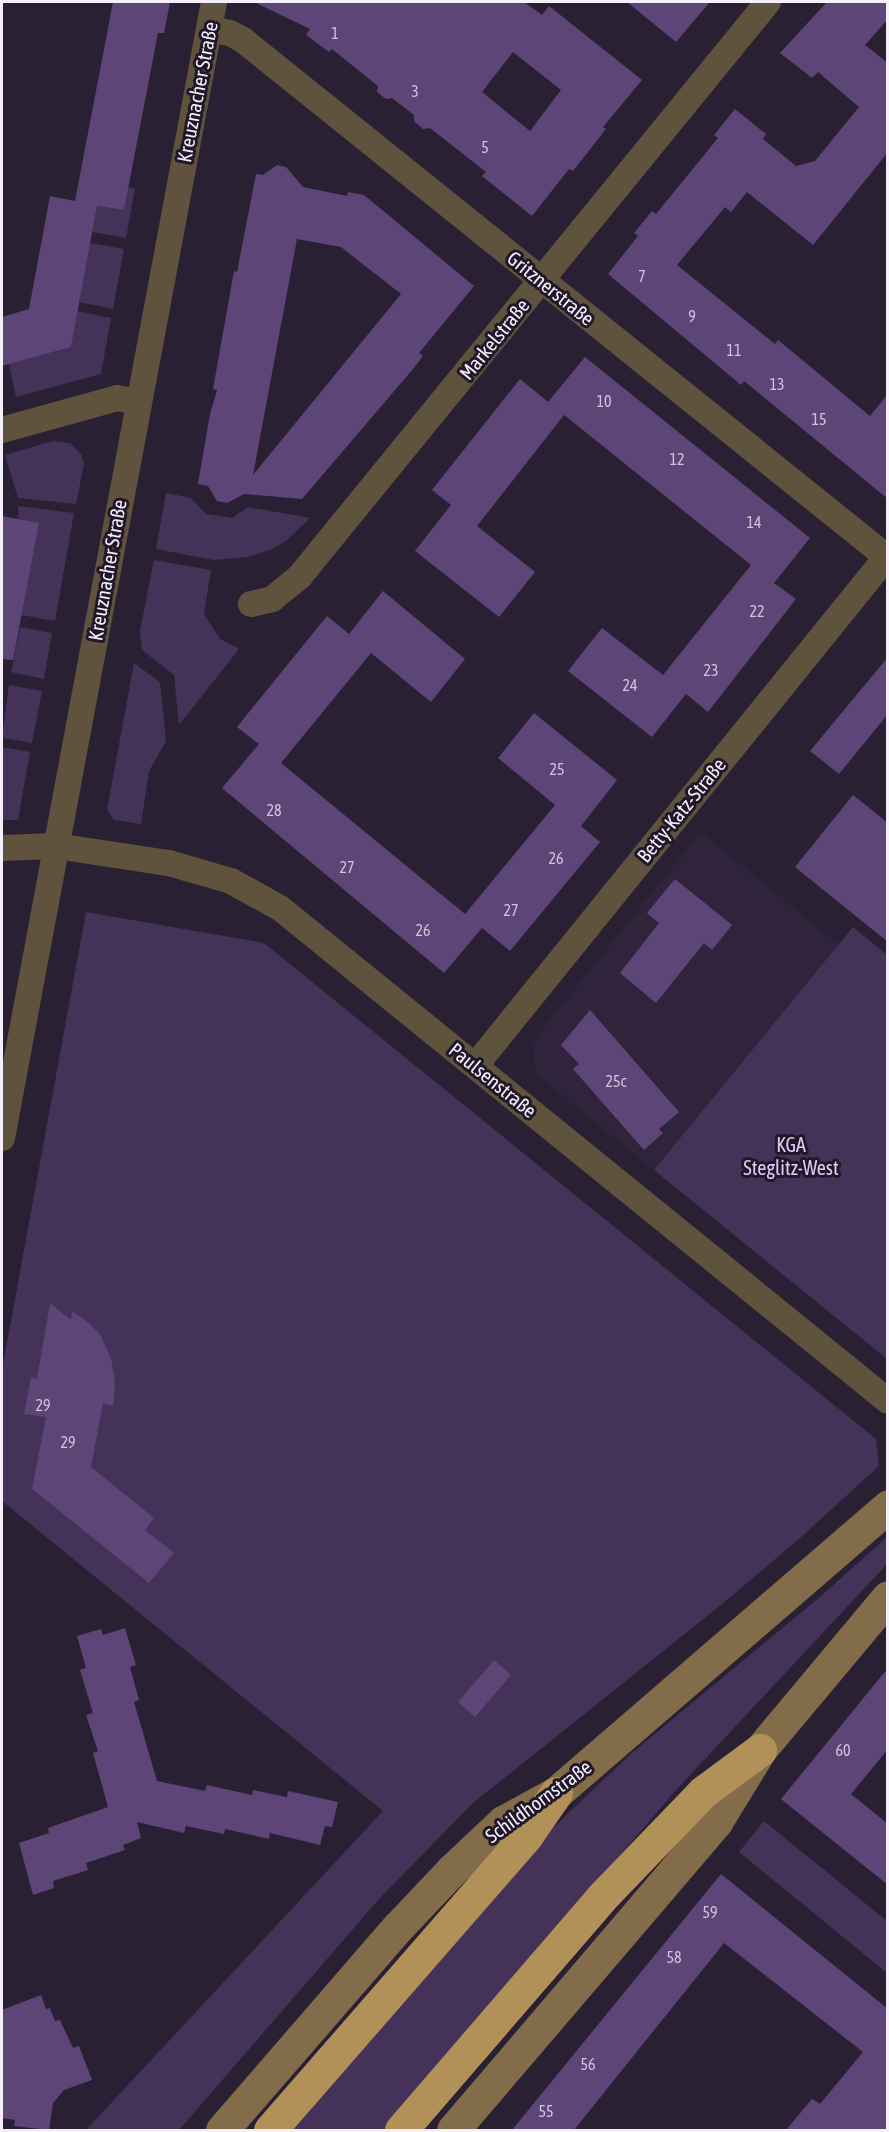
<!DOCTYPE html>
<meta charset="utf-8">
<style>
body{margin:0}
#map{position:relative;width:889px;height:2132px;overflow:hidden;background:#292133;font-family:"Asap Condensed",sans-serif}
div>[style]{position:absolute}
.built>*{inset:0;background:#30243d}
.green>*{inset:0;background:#443258}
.building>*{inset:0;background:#5d4577}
.street>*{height:26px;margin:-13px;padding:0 13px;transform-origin:13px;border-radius:13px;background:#60533d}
.secondary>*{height:33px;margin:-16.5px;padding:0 16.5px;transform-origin:16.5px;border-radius:16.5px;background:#826c49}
.highway>*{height:33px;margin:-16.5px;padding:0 16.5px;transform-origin:16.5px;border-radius:16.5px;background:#b29158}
span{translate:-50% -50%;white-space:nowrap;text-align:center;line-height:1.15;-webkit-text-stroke:6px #201829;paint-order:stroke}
.number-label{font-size:16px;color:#cfc4db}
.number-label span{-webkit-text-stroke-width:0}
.street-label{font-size:20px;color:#f5effc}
.park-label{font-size:20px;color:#e0cafa}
.frame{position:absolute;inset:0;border:3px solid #f5effc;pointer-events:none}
</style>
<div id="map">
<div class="built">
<i style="clip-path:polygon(701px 832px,839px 945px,654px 1170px,536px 1074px,532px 1042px)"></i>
</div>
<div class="green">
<i style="clip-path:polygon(128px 187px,135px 189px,126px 238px,92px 232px,97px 206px,124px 210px)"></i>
<i style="clip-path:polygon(90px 243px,124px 249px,113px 309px,79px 302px)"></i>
<i style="clip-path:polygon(77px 311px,111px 318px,101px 374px,16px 397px,9px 364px,71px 347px)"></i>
<i style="clip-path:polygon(53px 441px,70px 443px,81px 454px,84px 464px,76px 504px,18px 498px,5px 455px)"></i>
<i style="clip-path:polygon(166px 493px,191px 498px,206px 514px,232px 518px,248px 507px,310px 518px,286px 541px,272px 549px,248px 557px,214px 560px,156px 549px)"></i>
<i style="clip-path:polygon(18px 506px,74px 513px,55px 621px,21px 615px)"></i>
<i style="clip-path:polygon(154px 560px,211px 570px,204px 614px,220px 639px,239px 649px,179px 725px,174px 675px,142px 650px,140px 631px)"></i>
<i style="clip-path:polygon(20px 627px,52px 633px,44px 679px,11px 672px)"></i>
<i style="clip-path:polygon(134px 663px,160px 682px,166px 741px,149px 771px,141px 824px,114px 820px,107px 810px)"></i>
<i style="clip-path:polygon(9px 685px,42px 691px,32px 743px,2px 738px)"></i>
<i style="clip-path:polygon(2px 747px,30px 752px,18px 820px,2px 820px)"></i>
<i style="clip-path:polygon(86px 912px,264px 943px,876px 1439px,879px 1466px,800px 1538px,721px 1605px,474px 1802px,379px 1899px,179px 2130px,86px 2130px,383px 1811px,2px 1501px,2px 1370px)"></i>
<i style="clip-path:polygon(853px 927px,887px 955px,887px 1359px,654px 1170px)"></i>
<i style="clip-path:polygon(887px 1537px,887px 1564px,677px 1789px,384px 2130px,286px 2130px,543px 1837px,633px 1752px,821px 1596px)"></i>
<i style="clip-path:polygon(764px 1821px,887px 1921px,887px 1973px,739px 1852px)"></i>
</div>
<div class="building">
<i style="clip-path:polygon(113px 2px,170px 2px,164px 33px,158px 33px,124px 210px,97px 206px,71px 347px,2px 366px,2px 317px,29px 309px,50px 196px,75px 201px)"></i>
<i style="clip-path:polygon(evenodd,254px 2px,524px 2px,542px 15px,549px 6px,642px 80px,603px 127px,606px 129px,573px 171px,569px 169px,532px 216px,482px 176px,486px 172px,430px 128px,423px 129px,414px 121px,414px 115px,392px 98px,386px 99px,377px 92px,378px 86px,332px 49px,329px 52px,306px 35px,310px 29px,254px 2px,513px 52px,561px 90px,530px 131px,482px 92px,513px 52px)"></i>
<i style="clip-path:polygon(627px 2px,710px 2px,676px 42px)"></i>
<i style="clip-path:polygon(827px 2px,888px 2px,888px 19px,865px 45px,888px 63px,888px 152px,813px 245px,747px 192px,731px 212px,725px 207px,677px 265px,775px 344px,778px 340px,870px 416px,888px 394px,888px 499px,744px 381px,741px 385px,608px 274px,638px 236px,634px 233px,652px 211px,656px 214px,718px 138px,714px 135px,735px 109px,766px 134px,763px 139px,796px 166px,815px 161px,859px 107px,818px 72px,812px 78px,780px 53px)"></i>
<i style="clip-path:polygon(evenodd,277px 165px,286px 167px,303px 187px,347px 196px,348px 192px,364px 195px,474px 286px,419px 353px,423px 356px,413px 369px,302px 499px,244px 494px,227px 503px,217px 501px,208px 486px,198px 484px,210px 414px,217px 390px,213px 389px,234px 271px,237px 272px,256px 174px,263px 175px,277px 165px,297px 239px,341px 247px,401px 294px,253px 475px,297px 239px)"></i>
<i style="clip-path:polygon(585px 357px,810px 538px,774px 583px,796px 599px,708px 712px,686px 694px,652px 737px,568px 671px,602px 628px,663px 675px,751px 565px,548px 402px)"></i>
<i style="clip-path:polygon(520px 379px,564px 415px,477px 526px,535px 572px,499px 617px,415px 551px,451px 505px,432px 490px)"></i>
<i style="clip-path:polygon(2px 516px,39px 523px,13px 660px,2px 659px)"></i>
<i style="clip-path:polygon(383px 591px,465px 659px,431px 702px,371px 653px,281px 763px,465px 914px,555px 805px,498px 758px,534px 713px,617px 780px,581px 826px,600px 842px,510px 951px,482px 928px,444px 973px,222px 788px,259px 744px,237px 727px,327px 616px,349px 634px)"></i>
<i style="clip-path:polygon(888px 657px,888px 714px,839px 774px,810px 751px)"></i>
<i style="clip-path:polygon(853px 795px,888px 823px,888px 942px,795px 867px)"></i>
<i style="clip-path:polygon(675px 879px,732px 925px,712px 950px,704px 943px,656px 1003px,620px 973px,659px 923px,647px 913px)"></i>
<i style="clip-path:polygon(590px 1010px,679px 1112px,659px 1129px,663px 1133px,644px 1150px,573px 1069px,579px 1064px,561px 1045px)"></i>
<i style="clip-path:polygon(50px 1303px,71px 1320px,72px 1311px,89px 1323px,101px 1336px,111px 1358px,115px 1383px,113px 1406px,103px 1403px,91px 1467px,154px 1518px,145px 1530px,174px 1553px,149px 1583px,32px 1489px,46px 1417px,24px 1414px,31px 1377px,37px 1379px)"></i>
<i style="clip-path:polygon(125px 1628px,136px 1665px,130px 1667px,139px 1700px,134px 1702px,157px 1781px,205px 1791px,207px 1785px,252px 1795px,253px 1790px,287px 1797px,288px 1791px,338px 1802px,332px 1827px,325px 1826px,320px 1845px,270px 1833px,269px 1839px,225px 1829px,224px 1834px,186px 1826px,184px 1833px,137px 1822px,141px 1838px,123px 1845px,125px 1850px,86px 1863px,88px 1870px,53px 1881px,54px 1888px,33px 1895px,19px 1843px,49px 1833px,48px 1828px,108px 1807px,93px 1753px,98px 1751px,86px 1715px,93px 1713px,80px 1670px,86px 1668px,77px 1636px,101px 1629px,103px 1635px)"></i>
<i style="clip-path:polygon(494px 1660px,511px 1675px,475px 1717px,458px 1702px)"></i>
<i style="clip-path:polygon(888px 1668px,888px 1749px,851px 1794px,888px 1824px,888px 1885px,781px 1799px)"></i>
<i style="clip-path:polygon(721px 1874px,888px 2009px,888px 2130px,786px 2130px,812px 2099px,820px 2104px,863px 2052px,724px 1943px,574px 2130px,512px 2130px)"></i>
<i style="clip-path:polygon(41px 1995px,46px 2009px,50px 2008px,55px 2021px,60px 2020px,73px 2048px,79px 2046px,92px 2080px,64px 2090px,53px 2103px,49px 2130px,14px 2126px,15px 2120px,2px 2118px,2px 2010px)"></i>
</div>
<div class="street">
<i style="left:209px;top:29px;width:21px;rotate:11deg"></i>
<i style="left:230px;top:33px;width:15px;rotate:28deg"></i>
<i style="left:243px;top:40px;width:827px;rotate:38.77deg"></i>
<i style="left:2px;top:430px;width:119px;rotate:-15.5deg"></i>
<i style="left:117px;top:398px;width:21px;rotate:11deg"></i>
<i style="left:251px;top:604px;width:22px;rotate:-13deg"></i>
<i style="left:272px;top:599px;width:36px;rotate:-39deg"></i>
<i style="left:300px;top:576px;width:741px;rotate:-50.81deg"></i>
<i style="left:2px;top:848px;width:54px;rotate:-2.1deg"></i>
<i style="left:56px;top:846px;width:114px;rotate:8.6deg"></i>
<i style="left:169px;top:863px;width:65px;rotate:16.2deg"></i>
<i style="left:231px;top:881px;width:56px;rotate:28.9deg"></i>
<i style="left:280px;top:908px;width:783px;rotate:39.04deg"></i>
<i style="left:475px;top:1066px;width:657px;rotate:-51.05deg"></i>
<i style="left:2px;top:1138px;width:1156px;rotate:-79.43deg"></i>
</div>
<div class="secondary">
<i style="left:222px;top:2130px;width:270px;rotate:-49.1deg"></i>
<i style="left:399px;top:1926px;width:77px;rotate:-46.6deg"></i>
<i style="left:452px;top:1870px;width:70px;rotate:-43.3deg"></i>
<i style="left:503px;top:1822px;width:60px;rotate:-28.7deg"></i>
<i style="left:556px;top:1793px;width:439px;rotate:-40.8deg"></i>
<i style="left:453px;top:2130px;width:405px;rotate:-49.5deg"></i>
<i style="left:716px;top:1822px;width:84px;rotate:-58.6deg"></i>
<i style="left:760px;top:1750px;width:199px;rotate:-50.1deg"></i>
</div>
<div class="highway">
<i style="left:270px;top:2130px;width:391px;rotate:-48.9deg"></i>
<i style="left:527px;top:1835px;width:51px;rotate:-55.4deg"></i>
<i style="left:401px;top:2130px;width:306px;rotate:-49.2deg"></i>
<i style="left:601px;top:1898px;width:147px;rotate:-46.1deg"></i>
<i style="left:703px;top:1792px;width:71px;rotate:-36.4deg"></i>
</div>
<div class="number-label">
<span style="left:335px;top:33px">1</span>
<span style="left:415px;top:91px">3</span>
<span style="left:485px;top:147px">5</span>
<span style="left:642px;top:276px">7</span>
<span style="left:692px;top:316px">9</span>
<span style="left:734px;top:350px">11</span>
<span style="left:777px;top:384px">13</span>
<span style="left:604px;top:401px">10</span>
<span style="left:819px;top:419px">15</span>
<span style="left:677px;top:459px">12</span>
<span style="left:754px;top:522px">14</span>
<span style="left:757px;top:611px">22</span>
<span style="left:711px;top:670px">23</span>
<span style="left:630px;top:685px">24</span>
<span style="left:557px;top:769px">25</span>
<span style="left:274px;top:810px">28</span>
<span style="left:556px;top:858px">26</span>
<span style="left:347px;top:867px">27</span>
<span style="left:511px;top:910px">27</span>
<span style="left:423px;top:930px">26</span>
<span style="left:616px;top:1081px">25c</span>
<span style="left:43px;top:1405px">29</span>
<span style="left:68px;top:1442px">29</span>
<span style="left:843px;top:1750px">60</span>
<span style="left:710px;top:1912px">59</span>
<span style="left:674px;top:1957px">58</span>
<span style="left:588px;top:2064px">56</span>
<span style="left:546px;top:2111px">55</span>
</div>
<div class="street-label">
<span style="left:197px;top:92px;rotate:-79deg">Kreuznacher Straße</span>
<span style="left:551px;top:288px;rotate:39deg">Gritznerstraße</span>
<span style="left:494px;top:339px;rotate:-51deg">Markelstraße</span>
<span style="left:107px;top:570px;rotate:-80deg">Kreuznacher Straße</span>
<span style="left:681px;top:810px;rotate:-51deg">Betty-Katz-Straße</span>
<span style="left:493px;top:1080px;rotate:39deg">Paulsenstraße</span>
<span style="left:538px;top:1801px;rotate:-36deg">Schildhornstraße</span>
</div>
<div class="park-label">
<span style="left:791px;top:1156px">KGA<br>Steglitz-West</span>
</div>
<div class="frame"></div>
</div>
